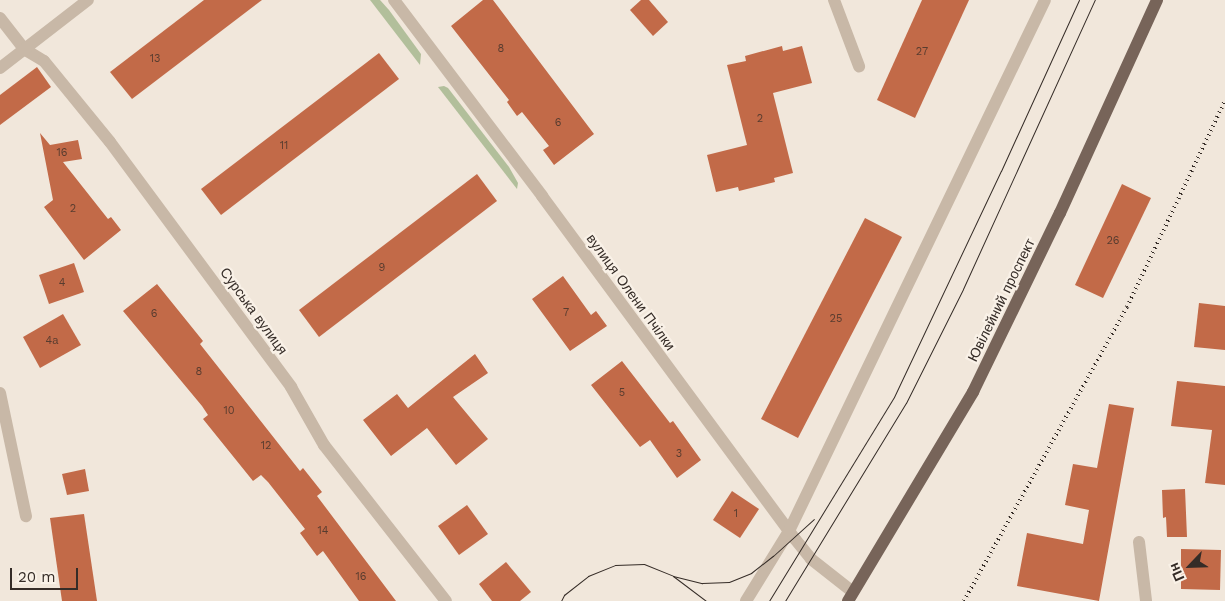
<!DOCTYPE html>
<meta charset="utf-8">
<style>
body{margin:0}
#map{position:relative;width:1225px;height:601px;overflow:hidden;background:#f1e7db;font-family:"Work Sans",sans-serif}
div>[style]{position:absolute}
.green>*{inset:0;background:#b2bf9b}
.building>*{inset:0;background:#c26a48}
.minor>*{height:12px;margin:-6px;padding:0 6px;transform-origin:6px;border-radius:6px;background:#c8b8a7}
.major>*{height:12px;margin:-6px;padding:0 6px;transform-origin:6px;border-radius:6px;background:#776459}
.tram>*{height:1px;margin:-0.5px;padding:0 0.5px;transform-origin:0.5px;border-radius:0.5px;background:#352c27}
.rail>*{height:4px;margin-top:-2px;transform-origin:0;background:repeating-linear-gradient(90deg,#352c27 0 1px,transparent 0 5px)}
span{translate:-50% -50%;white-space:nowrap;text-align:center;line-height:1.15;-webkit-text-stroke:4.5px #f9f1e7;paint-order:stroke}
.number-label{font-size:11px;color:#583c2f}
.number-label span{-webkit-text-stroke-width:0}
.street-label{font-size:14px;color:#352c27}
.north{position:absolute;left:1165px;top:541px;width:50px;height:50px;-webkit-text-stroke:4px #f9f1e7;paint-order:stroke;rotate:246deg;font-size:14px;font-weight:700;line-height:20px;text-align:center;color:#352c27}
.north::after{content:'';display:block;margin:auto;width:18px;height:22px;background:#352c27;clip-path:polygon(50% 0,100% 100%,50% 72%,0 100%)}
.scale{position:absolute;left:10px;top:568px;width:68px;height:22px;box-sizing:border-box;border:2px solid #352c27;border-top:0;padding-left:6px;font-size:15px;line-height:18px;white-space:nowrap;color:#352c27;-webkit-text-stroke:4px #f9f1e7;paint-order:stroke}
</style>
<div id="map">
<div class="green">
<i style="clip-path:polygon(370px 0,380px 0,389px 10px,421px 54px,420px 65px)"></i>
<i style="clip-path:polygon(444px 86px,448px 88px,509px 167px,518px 183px,517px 189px,438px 87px)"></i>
</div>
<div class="building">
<i style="clip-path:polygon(204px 0,262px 0,132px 99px,110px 72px)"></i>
<i style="clip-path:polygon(483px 0,493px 0,594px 134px,554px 165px,543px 150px,549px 146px,522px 112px,517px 116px,507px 102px,509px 100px,451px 26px)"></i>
<i style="clip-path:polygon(641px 0,649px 0,668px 22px,653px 36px,630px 10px)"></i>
<i style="clip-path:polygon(922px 0,969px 0,915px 118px,877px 100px)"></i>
<i style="clip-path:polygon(782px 46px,783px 51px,802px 46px,812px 83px,773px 93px,793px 173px,774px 178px,775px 182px,739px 191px,738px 187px,716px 192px,707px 155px,747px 145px,727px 65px,746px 61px,745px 56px)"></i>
<i style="clip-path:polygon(379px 53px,399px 79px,221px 215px,201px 189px)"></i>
<i style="clip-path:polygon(37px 67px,51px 87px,0 125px,0 95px)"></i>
<i style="clip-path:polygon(40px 133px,50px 145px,78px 140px,82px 159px,63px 162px,108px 219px,111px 217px,121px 230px,84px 260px,44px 207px,53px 200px)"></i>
<i style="clip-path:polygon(477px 174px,497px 201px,319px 337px,299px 310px)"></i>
<i style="clip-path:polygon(1122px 184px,1151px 198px,1103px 298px,1075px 285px)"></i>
<i style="clip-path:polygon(865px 218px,902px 237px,798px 438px,761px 419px)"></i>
<i style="clip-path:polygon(74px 263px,84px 292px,49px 304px,39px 275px)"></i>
<i style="clip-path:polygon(563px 276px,591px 315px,596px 311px,607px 326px,570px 351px,532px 299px)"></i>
<i style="clip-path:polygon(157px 284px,203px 341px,200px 344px,300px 471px,303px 468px,322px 492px,317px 496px,396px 601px,359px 601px,323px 551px,317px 556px,300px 533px,305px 529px,268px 482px,261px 475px,253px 481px,203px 419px,208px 415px,202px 406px,123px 311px)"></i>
<i style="clip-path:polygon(1199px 303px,1225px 306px,1225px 350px,1194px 347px)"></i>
<i style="clip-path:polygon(63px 314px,81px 345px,40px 368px,23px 337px)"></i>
<i style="clip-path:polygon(475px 354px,488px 373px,453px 397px,488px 439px,456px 465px,427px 428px,391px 456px,363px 420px,397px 394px,408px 408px)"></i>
<i style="clip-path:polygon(622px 361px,670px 423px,673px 421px,701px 460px,677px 478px,650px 440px,640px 447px,591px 385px)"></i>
<i style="clip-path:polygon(1177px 381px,1225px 386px,1225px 485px,1205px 483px,1212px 430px,1171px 426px)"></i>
<i style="clip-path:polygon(1109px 404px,1134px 408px,1099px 601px,1017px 586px,1027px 533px,1083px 544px,1089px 510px,1065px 505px,1073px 464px,1097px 468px)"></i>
<i style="clip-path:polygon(85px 469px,89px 491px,67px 495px,62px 474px)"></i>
<i style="clip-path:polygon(1185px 489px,1187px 537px,1167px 537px,1166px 517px,1163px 518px,1162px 490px)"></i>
<i style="clip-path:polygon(732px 491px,759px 509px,740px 538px,713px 520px)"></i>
<i style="clip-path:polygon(467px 505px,488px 534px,459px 555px,438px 526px)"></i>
<i style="clip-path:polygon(84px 514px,97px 601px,62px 601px,50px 518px)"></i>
<i style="clip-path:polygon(1181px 549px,1221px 550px,1220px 590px,1181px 589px)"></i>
<i style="clip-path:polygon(506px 562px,531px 592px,520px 601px,492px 601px,479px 584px)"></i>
</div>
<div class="minor">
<i style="left:394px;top:0;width:246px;rotate:52.9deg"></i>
<i style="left:542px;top:196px;width:426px;rotate:53.6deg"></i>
<i style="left:795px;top:539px;width:26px;rotate:51deg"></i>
<i style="left:811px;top:559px;width:53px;rotate:38.2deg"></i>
<i style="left:834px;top:0;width:71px;rotate:69.3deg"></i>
<i style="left:0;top:18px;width:39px;rotate:52deg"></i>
<i style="left:24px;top:49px;width:23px;rotate:31deg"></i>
<i style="left:44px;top:61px;width:104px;rotate:50.8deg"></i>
<i style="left:110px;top:142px;width:305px;rotate:53.5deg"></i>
<i style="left:291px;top:387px;width:67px;rotate:60.4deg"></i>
<i style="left:324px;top:445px;width:198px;rotate:52deg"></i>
<i style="left:0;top:68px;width:111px;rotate:-37.7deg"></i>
<i style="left:0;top:393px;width:126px;rotate:78.1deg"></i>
<i style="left:1139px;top:542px;width:59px;rotate:83.2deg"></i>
<i style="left:746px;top:601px;width:82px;rotate:-58.4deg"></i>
<i style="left:789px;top:531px;width:589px;rotate:-64.26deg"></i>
</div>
<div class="major">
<i style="left:848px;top:601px;width:244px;rotate:-59.1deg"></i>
<i style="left:973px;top:392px;width:199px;rotate:-64.1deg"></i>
<i style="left:1060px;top:213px;width:234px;rotate:-65.5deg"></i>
</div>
<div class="tram">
<i style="left:673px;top:576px;width:30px;rotate:14deg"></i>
<i style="left:702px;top:583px;width:27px;rotate:-2deg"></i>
<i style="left:729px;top:582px;width:24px;rotate:-22deg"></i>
<i style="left:751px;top:573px;width:28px;rotate:-38deg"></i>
<i style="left:773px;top:556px;width:55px;rotate:-42.1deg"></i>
<i style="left:561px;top:601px;width:7px;rotate:-63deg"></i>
<i style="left:564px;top:595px;width:31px;rotate:-38deg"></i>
<i style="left:588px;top:576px;width:29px;rotate:-22deg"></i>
<i style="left:615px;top:565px;width:29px;rotate:-2deg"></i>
<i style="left:644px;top:564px;width:31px;rotate:22deg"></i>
<i style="left:673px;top:576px;width:41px;rotate:37.1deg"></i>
<i style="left:769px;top:601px;width:239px;rotate:-58.5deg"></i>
<i style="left:894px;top:397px;width:250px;rotate:-64.7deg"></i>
<i style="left:1001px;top:171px;width:188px;rotate:-65.5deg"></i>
<i style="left:785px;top:601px;width:232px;rotate:-58.6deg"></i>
<i style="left:906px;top:403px;width:127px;rotate:-63.4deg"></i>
<i style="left:963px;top:289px;width:318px;rotate:-65.5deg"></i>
</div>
<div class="rail">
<i style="left:964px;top:601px;width:336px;rotate:-61deg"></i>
<i style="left:1127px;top:307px;width:228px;rotate:-64.6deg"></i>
</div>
<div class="number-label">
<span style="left:501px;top:49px">8</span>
<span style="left:922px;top:52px">27</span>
<span style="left:155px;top:59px">13</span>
<span style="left:760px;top:119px">2</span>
<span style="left:558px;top:123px">6</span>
<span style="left:284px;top:146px">11</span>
<span style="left:62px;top:153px">16</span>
<span style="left:73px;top:209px">2</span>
<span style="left:1113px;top:241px">26</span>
<span style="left:382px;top:268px">9</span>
<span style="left:62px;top:283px">4</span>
<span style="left:566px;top:313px">7</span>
<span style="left:154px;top:314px">6</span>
<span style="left:836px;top:319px">25</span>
<span style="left:52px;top:341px">4а</span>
<span style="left:199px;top:372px">8</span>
<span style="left:622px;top:393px">5</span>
<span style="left:229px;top:411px">10</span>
<span style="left:266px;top:446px">12</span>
<span style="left:679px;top:454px">3</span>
<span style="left:736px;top:514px">1</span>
<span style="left:323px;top:531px">14</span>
<span style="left:361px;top:577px">16</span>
</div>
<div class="street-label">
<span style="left:631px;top:292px;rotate:54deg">вулиця Олени Пчілки</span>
<span style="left:1001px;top:300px;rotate:-64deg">Ювілейний проспект</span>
<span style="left:254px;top:311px;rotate:54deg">Сурська вулиця</span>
</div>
<div class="north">Пн</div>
<div class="scale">20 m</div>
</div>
